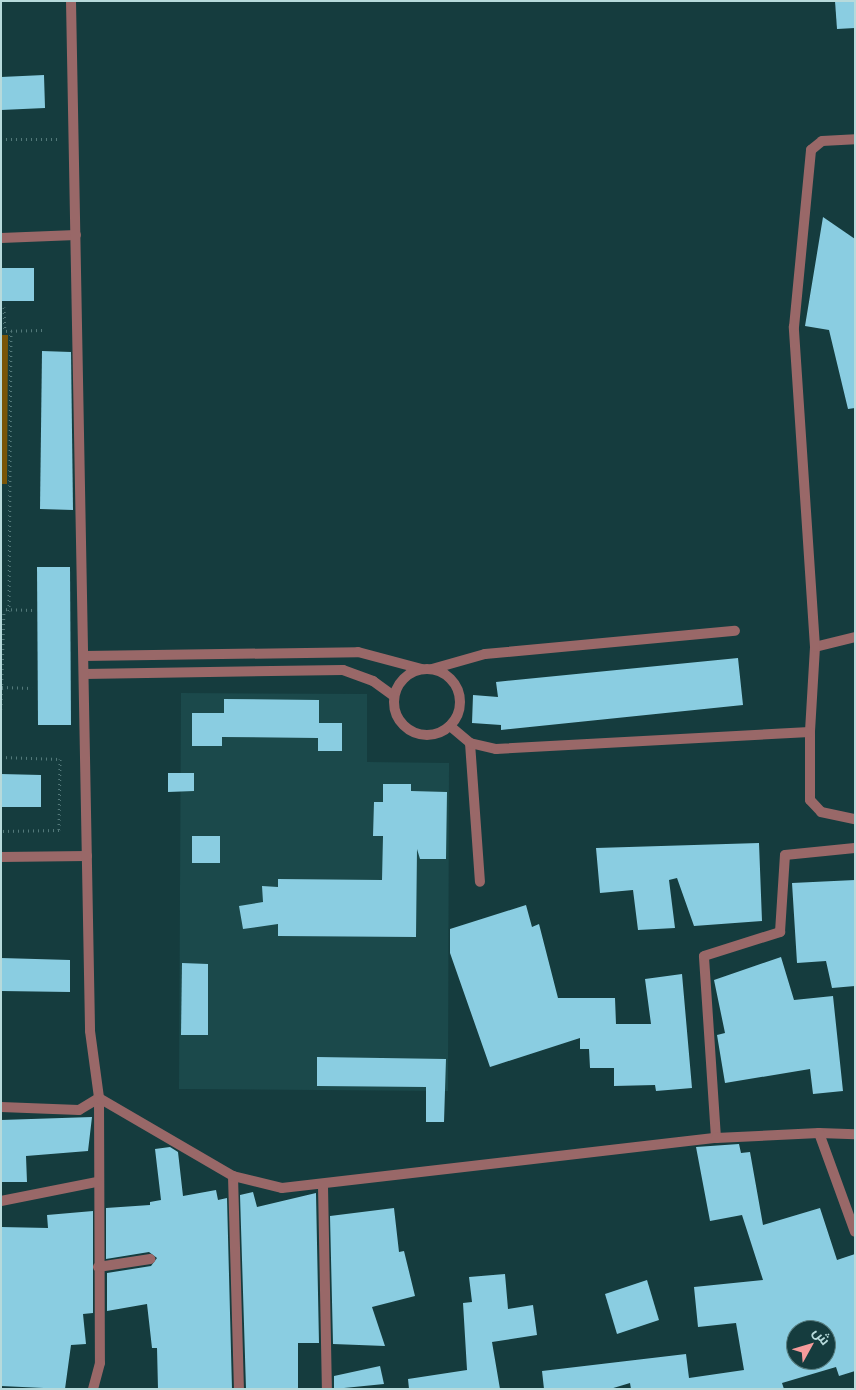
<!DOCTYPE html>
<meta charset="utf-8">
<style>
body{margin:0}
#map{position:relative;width:856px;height:1390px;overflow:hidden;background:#153c3e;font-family:Quicksand,Cairo,sans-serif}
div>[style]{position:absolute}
.built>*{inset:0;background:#1b494b}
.green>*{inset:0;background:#795507}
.building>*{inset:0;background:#8acde1}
.path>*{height:3px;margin-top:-1.5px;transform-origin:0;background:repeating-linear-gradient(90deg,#53797a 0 1px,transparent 0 5px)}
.service>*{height:10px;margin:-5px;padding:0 5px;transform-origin:5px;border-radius:5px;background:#996868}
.minor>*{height:10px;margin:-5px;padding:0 5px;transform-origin:5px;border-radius:5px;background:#996868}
.minor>.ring{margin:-5px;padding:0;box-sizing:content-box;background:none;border:10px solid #996868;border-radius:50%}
.tertiary>*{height:10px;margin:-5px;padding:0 5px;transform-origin:5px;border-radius:5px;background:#996868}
span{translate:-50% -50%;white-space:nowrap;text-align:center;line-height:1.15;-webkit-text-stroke:5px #153c3e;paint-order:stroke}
.frame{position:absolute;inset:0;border:2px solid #b7dadb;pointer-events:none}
.north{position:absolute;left:786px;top:1320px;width:50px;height:50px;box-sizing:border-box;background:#153c3e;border:1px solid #567b7d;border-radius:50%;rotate:51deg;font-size:14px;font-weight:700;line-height:20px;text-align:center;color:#b7dadb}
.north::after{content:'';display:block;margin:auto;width:18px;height:22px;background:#f59b9b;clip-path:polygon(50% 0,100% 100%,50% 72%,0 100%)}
</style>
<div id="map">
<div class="built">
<i style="clip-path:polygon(181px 693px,367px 694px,367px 762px,449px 763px,448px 1091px,179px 1089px)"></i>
</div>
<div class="green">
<i style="clip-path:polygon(1px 335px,8px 335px,7px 484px,1px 484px)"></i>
</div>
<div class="building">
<i style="clip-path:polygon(835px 1px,855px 1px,855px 28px,837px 29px)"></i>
<i style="clip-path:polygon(44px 75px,45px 108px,1px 110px,1px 77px)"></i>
<i style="clip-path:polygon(823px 217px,855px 239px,855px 408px,848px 409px,829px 330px,805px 326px)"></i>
<i style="clip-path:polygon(1px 268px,34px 268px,34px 301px,1px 301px)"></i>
<i style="clip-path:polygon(42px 351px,71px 352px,73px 510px,40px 509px)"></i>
<i style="clip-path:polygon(37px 567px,70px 567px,71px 725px,38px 725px)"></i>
<i style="clip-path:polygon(738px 658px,743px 705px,501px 730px,501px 725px,472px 723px,473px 695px,498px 697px,496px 682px)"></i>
<i style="clip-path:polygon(224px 699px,319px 700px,319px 723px,342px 723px,342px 751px,318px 751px,318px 738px,222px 737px,222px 746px,192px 746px,192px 713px,224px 713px)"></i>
<i style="clip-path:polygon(168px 773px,194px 773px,194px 791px,168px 792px)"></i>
<i style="clip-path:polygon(1px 774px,41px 775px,41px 807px,1px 807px)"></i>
<i style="clip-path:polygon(383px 784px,411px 784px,411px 791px,447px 792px,446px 859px,420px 859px,417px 849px,416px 937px,278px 936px,278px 924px,243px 929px,239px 906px,263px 902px,262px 886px,278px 887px,278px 879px,382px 880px,383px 836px,373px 836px,374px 802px,383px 802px)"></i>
<i style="clip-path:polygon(192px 836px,220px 836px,220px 863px,192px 863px)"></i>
<i style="clip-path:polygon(759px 843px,762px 921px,694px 926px,677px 878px,669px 880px,675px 928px,638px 930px,633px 890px,600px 893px,596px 848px)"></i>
<i style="clip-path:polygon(855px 880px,855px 986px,832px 988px,826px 961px,797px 963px,792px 883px)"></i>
<i style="clip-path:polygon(526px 905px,532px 927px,539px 924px,558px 998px,615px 998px,616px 1024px,651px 1024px,645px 979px,682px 974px,692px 1088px,656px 1091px,655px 1085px,614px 1086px,614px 1068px,590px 1068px,589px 1049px,580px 1049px,580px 1038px,490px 1067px,450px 953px,450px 929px)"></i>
<i style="clip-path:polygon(781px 957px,794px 1000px,833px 996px,843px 1091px,813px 1094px,810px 1069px,725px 1083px,717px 1035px,725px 1033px,714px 980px)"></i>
<i style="clip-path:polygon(1px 958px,70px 960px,70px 992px,1px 991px)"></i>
<i style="clip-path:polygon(182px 963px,208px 964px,208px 1035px,181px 1035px)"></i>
<i style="clip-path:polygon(317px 1057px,446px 1059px,444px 1122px,426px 1122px,426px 1087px,317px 1086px)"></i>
<i style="clip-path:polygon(92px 1117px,88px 1151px,26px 1156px,27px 1182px,1px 1182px,1px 1120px)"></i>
<i style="clip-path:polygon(evenodd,739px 1144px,741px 1153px,750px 1152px,763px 1225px,820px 1208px,837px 1260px,855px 1254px,855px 1371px,839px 1376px,836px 1367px,782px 1383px,784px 1389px,631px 1389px,630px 1383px,610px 1389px,544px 1389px,542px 1371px,686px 1354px,689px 1378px,744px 1370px,736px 1323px,698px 1327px,694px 1287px,763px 1280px,742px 1215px,710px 1221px,696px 1147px,739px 1144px,796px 1330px,826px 1330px,826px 1360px,796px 1360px,796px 1330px)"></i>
<i style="clip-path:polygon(170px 1147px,178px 1152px,183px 1196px,216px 1190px,218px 1200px,227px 1198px,232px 1389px,158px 1389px,157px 1348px,152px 1348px,147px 1304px,107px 1311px,107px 1273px,151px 1266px,157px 1258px,149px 1252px,106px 1259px,106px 1208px,150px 1205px,150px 1202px,161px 1200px,155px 1149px)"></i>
<i style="clip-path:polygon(253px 1192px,257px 1207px,316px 1193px,319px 1343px,298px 1343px,298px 1389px,246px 1389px,240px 1195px)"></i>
<i style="clip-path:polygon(394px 1208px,399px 1252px,404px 1251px,415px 1296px,372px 1307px,385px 1346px,333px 1344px,330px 1216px)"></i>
<i style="clip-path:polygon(93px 1211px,93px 1313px,83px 1314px,86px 1344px,71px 1345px,65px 1389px,1px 1386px,1px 1227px,48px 1228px,47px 1215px)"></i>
<i style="clip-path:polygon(505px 1274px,508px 1309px,533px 1305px,537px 1335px,492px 1342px,500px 1389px,409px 1389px,408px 1379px,467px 1370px,463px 1303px,472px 1302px,469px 1277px)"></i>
<i style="clip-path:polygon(647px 1280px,659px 1320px,617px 1334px,605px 1294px)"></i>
<i style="clip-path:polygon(380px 1366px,384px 1384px,334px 1389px,334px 1376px)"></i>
</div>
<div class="path">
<i style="left:1px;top:139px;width:57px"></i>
<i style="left:4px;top:307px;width:24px;rotate:88deg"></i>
<i style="left:1px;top:331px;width:42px;rotate:-1.4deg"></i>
<i style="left:1px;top:609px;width:32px;rotate:2deg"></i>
<i style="left:9px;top:611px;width:280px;rotate:-89.6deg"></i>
<i style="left:2px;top:687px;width:30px;rotate:2deg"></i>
<i style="left:1px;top:709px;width:99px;rotate:-88.3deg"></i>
<i style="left:1px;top:757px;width:59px;rotate:1.9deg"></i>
<i style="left:60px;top:759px;width:71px;rotate:90.8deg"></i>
<i style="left:59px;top:830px;width:58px;rotate:179deg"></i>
</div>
<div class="service">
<i style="left:470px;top:743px;width:139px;rotate:85.9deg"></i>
</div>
<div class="minor">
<i style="left:1px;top:238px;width:75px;rotate:-2.3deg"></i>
<i style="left:855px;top:637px;width:41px;rotate:166deg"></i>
<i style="left:815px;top:647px;width:85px;rotate:93.4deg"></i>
<i style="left:810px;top:732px;width:68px;rotate:90deg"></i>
<i style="left:810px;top:800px;width:16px;rotate:47deg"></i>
<i style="left:821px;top:812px;width:35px;rotate:12deg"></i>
<i style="left:815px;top:647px;width:321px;rotate:-93.8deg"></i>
<i style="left:794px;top:327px;width:178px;rotate:-84.5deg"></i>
<i style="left:811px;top:150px;width:14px;rotate:-39deg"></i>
<i style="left:822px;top:141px;width:33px;rotate:-3deg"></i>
<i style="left:84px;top:656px;width:274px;rotate:-0.8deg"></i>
<i style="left:358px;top:652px;width:66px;rotate:14.9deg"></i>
<i style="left:432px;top:669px;width:55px;rotate:-15.8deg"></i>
<i style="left:485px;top:654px;width:251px;rotate:-5.3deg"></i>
<i class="ring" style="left:394px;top:669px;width:56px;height:56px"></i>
<i style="left:84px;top:674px;width:259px;rotate:-0.9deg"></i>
<i style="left:343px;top:670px;width:32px;rotate:20deg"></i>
<i style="left:373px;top:681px;width:26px;rotate:36deg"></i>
<i style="left:450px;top:726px;width:26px;rotate:40deg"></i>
<i style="left:470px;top:743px;width:27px;rotate:13deg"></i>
<i style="left:496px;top:749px;width:314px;rotate:-3.1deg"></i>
<i style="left:1px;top:857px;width:86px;rotate:-0.7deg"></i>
<i style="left:1px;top:1107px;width:78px;rotate:2.2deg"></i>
<i style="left:79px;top:1110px;width:23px;rotate:-31deg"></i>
<i style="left:99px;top:1098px;width:265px;rotate:89.8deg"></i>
<i style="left:100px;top:1363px;width:27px;rotate:105deg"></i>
<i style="left:819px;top:1133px;width:36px;rotate:2deg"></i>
<i style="left:716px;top:1138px;width:182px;rotate:-93.8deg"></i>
<i style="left:704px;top:956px;width:80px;rotate:-17.5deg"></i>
<i style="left:780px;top:932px;width:77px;rotate:-86.3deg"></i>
<i style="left:785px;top:855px;width:70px;rotate:-5.7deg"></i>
<i style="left:233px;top:1176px;width:213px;rotate:88.4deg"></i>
<i style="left:323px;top:1186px;width:203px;rotate:88.9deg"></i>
<i style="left:1px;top:1201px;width:98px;rotate:-11.2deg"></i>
<i style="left:98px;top:1267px;width:53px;rotate:-8.7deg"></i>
</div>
<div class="tertiary">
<i style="left:71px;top:1px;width:1030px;rotate:88.94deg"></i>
<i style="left:90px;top:1031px;width:68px;rotate:82.3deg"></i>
<i style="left:99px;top:1098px;width:155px;rotate:30.2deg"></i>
<i style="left:233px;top:1176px;width:50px;rotate:13.8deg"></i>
<i style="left:282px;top:1188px;width:437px;rotate:-6.6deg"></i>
<i style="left:716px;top:1138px;width:103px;rotate:-2.8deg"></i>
<i style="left:819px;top:1133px;width:105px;rotate:70deg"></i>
</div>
<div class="frame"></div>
<div class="north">ش</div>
</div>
